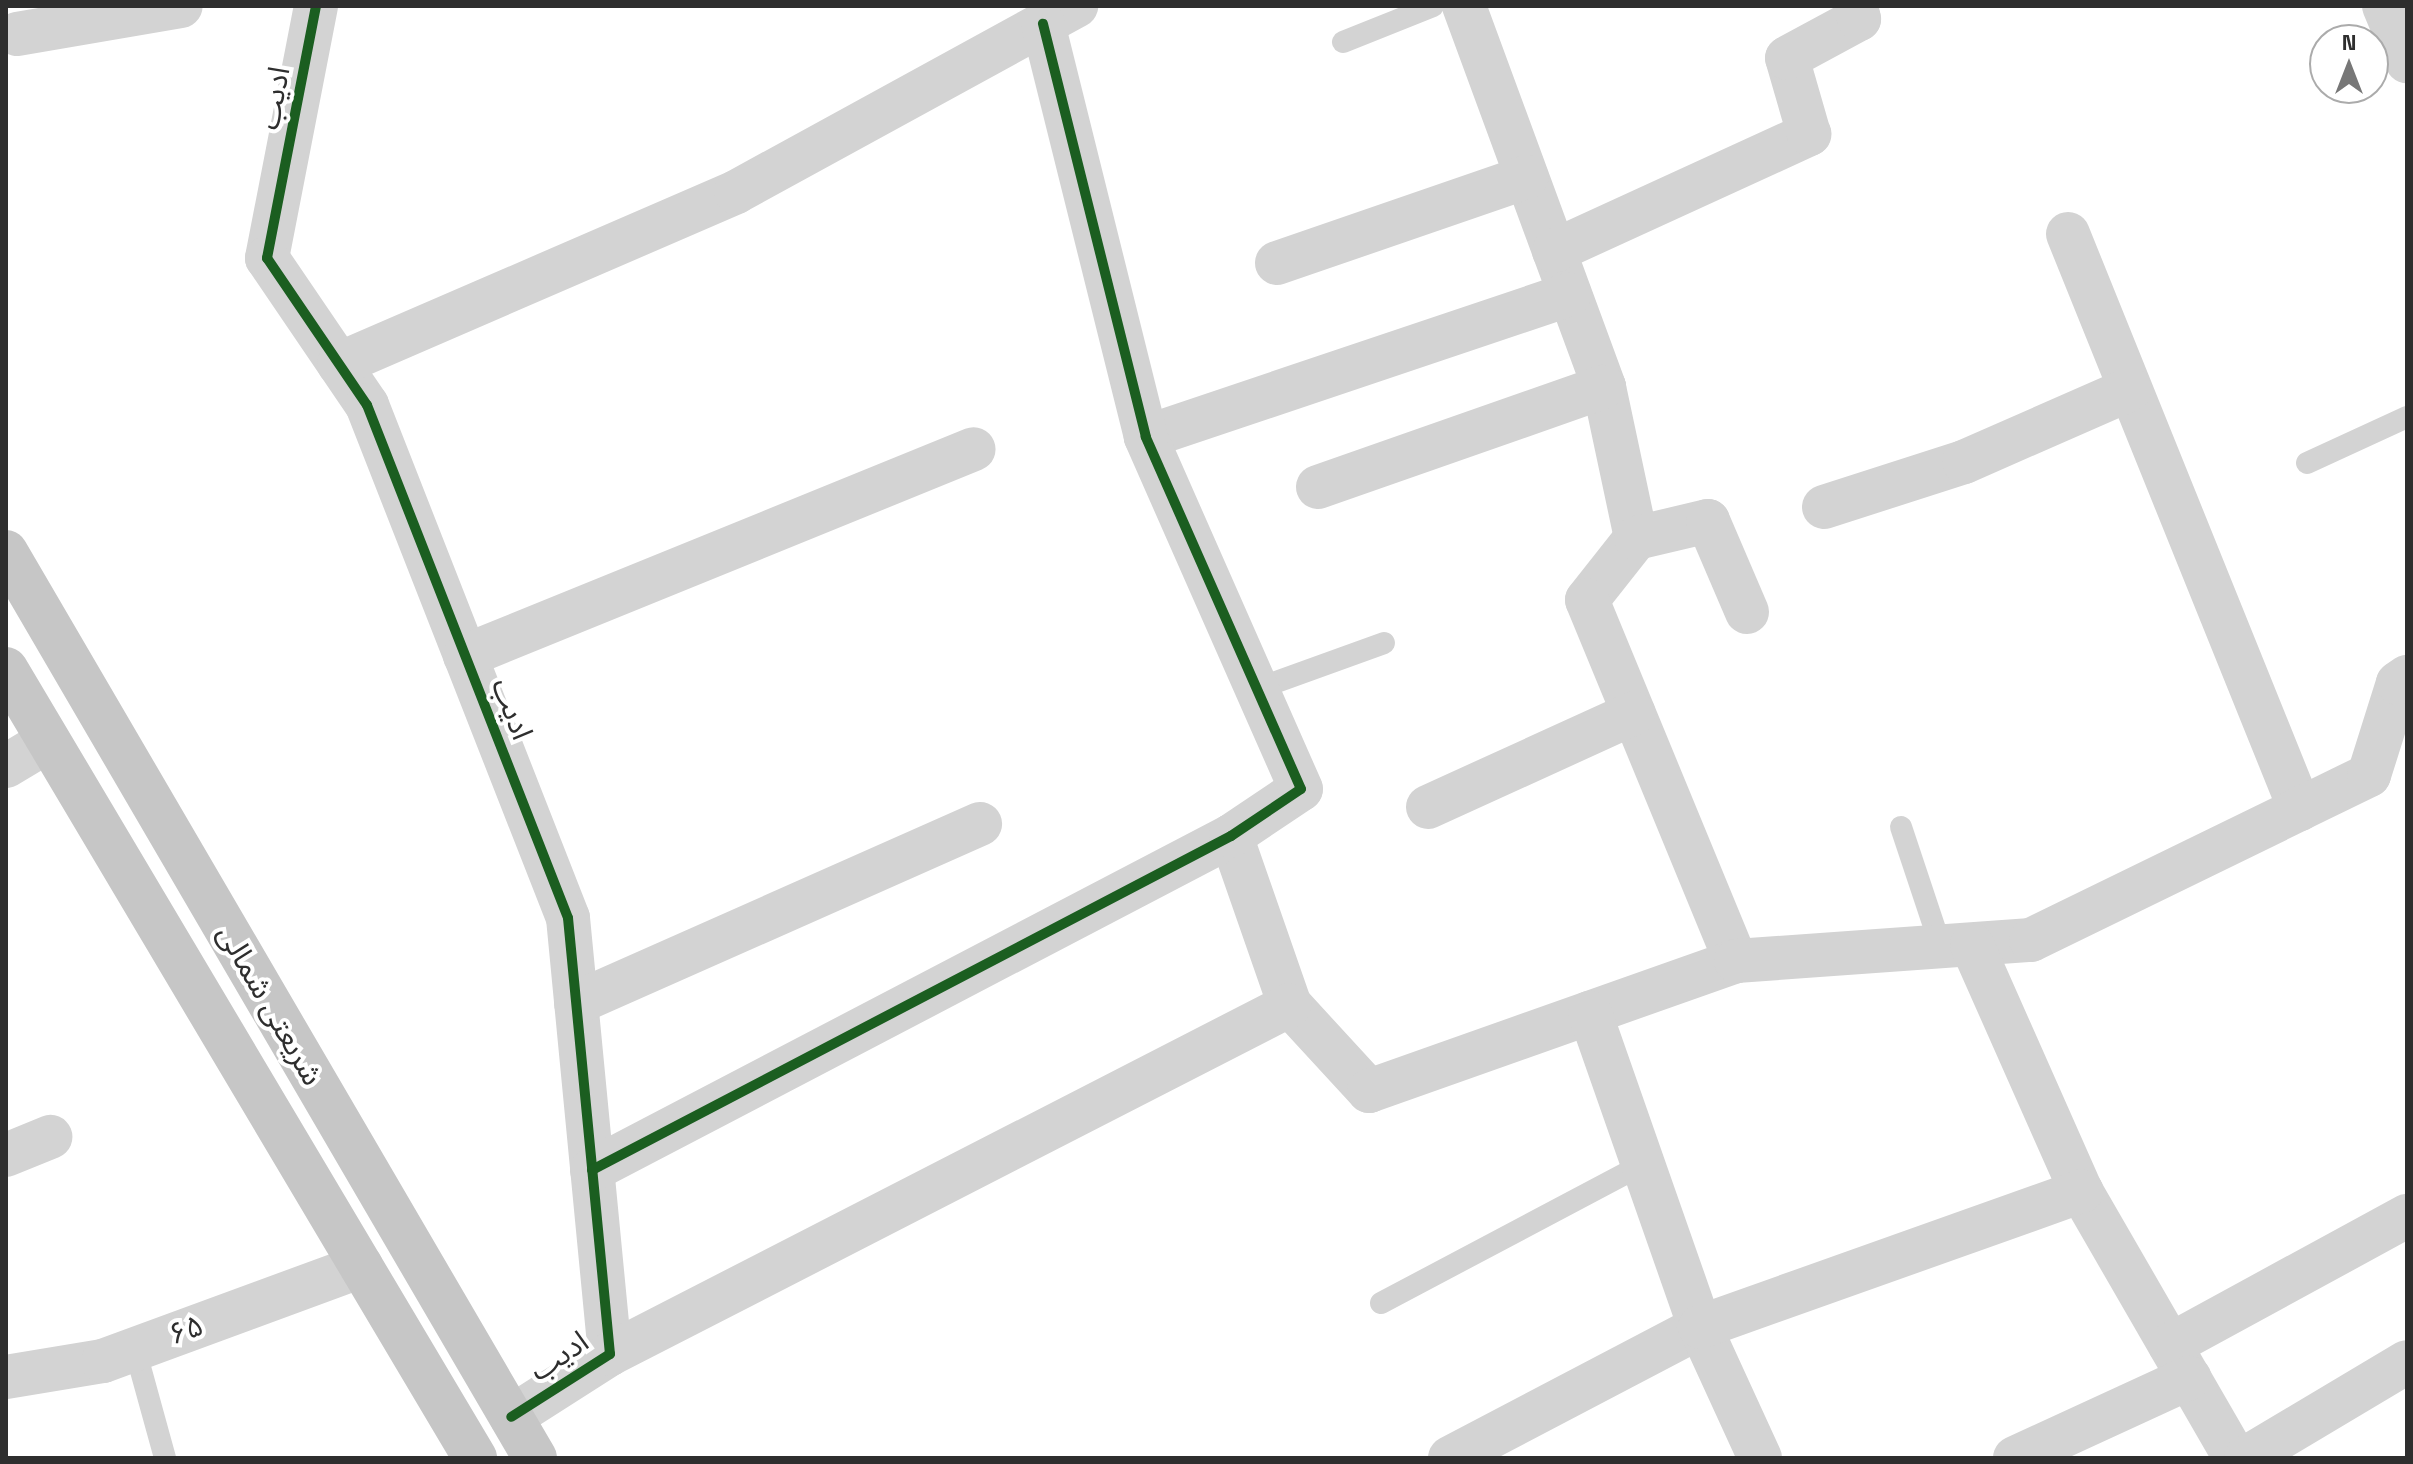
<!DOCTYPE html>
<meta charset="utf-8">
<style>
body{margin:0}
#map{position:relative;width:2413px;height:1464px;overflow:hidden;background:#fff;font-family:"Space Grotesk","Noto Sans Arabic",sans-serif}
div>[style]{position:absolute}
.service>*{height:22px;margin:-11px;padding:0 11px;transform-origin:11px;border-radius:11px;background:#d3d3d3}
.minor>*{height:44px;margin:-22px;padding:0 22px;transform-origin:22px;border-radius:22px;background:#d3d3d3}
.primary>*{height:44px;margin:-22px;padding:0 22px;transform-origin:22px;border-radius:22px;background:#c6c6c6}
.cycleway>*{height:10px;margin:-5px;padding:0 5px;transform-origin:5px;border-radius:5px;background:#1b5e20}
span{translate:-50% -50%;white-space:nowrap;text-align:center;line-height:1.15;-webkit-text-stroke:8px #fff;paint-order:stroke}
.street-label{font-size:30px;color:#2e2e2e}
.frame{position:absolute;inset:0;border:8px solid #2e2e2e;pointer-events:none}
.north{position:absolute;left:2309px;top:24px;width:80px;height:80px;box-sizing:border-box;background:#fff;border:2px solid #ababab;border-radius:50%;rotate:0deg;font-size:22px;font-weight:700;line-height:32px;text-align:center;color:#2e2e2e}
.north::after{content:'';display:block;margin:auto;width:28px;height:36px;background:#777;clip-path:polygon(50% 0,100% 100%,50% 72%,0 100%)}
</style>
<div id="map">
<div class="service">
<i style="left:1343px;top:42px;width:97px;rotate:-21.8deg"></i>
<i style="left:2307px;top:463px;width:110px;rotate:-24.7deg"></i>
<i style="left:1257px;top:689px;width:135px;rotate:-19.9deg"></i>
<i style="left:1901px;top:827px;width:126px;rotate:71.6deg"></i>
<i style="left:1381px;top:1303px;width:297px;rotate:-27.9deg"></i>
<i style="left:135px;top:1349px;width:113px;rotate:74.6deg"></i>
</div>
<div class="minor">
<i style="left:316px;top:6px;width:257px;rotate:101deg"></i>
<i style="left:267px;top:258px;width:178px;rotate:55.8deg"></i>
<i style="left:367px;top:405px;width:551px;rotate:68.6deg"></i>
<i style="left:568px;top:918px;width:438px;rotate:84.5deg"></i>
<i style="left:610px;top:1354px;width:117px;rotate:147.5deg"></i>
<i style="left:1464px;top:6px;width:406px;rotate:69.8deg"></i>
<i style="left:1604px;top:387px;width:154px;rotate:78deg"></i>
<i style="left:1636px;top:538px;width:79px;rotate:128.3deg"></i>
<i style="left:1587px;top:600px;width:391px;rotate:67.6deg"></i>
<i style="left:2384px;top:6px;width:60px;rotate:67.3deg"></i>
<i style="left:17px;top:34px;width:166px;rotate:-9.7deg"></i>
<i style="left:2068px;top:234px;width:620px;rotate:68.03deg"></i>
<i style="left:1554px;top:251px;width:281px;rotate:-24.6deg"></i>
<i style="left:1809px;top:134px;width:79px;rotate:-106.1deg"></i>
<i style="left:1787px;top:58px;width:82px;rotate:-28.4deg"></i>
<i style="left:1859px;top:19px;width:13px;rotate:-103deg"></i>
<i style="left:1277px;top:263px;width:264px;rotate:-19deg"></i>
<i style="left:339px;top:364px;width:433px;rotate:-23.4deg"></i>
<i style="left:736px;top:192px;width:388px;rotate:-28.7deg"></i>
<i style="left:1146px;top:437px;width:447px;rotate:-18.6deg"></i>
<i style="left:1318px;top:487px;width:303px;rotate:-19.3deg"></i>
<i style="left:1824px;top:507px;width:147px;rotate:-17.8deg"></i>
<i style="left:1964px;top:462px;width:181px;rotate:-23.7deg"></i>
<i style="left:1636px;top:538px;width:74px;rotate:-13.3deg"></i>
<i style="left:1708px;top:521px;width:99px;rotate:66.8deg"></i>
<i style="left:465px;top:656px;width:549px;rotate:-22.13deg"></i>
<i style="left:6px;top:766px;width:49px;rotate:-30.8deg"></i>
<i style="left:1428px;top:807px;width:226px;rotate:-24.5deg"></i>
<i style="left:1231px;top:836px;width:179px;rotate:70.8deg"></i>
<i style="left:1290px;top:1005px;width:117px;rotate:47.4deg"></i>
<i style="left:1369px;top:1091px;width:389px;rotate:-19.5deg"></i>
<i style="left:1736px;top:961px;width:296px;rotate:-4.1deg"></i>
<i style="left:2031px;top:940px;width:376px;rotate:-26deg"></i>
<i style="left:2369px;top:775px;width:96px;rotate:-72.5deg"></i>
<i style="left:2398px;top:683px;width:11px;rotate:-34deg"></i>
<i style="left:1972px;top:945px;width:269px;rotate:66.1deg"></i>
<i style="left:2081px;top:1191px;width:308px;rotate:60deg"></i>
<i style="left:576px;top:1003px;width:442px;rotate:-23.9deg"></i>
<i style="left:6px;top:1155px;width:48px;rotate:-22.2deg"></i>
<i style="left:592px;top:1170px;width:721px;rotate:-27.6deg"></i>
<i style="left:1231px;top:836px;width:84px;rotate:-33.9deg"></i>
<i style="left:1301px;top:789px;width:385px;rotate:-113.8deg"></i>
<i style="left:1146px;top:437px;width:426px;rotate:-104deg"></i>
<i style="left:2170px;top:1345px;width:270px;rotate:-28.6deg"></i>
<i style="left:610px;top:1354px;width:764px;rotate:-27.17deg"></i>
<i style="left:6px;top:1377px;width:98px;rotate:-9.4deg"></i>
<i style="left:103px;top:1361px;width:275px;rotate:-20.2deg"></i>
<i style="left:1450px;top:1458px;width:282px;rotate:-27.7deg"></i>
<i style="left:1700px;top:1327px;width:333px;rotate:-109.3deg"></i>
<i style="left:1760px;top:1458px;width:144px;rotate:-114.6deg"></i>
<i style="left:1700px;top:1327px;width:405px;rotate:-19.6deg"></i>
<i style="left:2015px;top:1458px;width:192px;rotate:-24.7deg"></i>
<i style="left:2246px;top:1458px;width:187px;rotate:-30.8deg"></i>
</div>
<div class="primary">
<i style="left:6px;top:552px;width:1049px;rotate:59.72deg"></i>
<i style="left:6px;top:669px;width:918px;rotate:59.27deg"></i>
</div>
<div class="cycleway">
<i style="left:316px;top:6px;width:257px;rotate:101deg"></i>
<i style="left:267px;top:258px;width:178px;rotate:55.8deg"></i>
<i style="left:367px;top:405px;width:551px;rotate:68.6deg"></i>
<i style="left:568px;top:918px;width:438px;rotate:84.5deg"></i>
<i style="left:610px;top:1354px;width:117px;rotate:147.5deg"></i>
<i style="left:592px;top:1170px;width:721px;rotate:-27.6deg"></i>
<i style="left:1231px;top:836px;width:84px;rotate:-33.9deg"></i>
<i style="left:1301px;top:789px;width:385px;rotate:-113.8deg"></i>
<i style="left:1146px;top:437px;width:426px;rotate:-104deg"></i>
</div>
<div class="street-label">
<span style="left:274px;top:98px;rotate:-79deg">ادیب</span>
<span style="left:512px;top:709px;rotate:69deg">ادیب</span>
<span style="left:270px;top:1005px;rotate:60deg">شریعتی شمالی</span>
<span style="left:186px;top:1330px;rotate:-20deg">۶۵</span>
<span style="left:559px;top:1356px;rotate:-34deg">ادیب</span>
</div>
<div class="frame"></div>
<div class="north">N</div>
</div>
